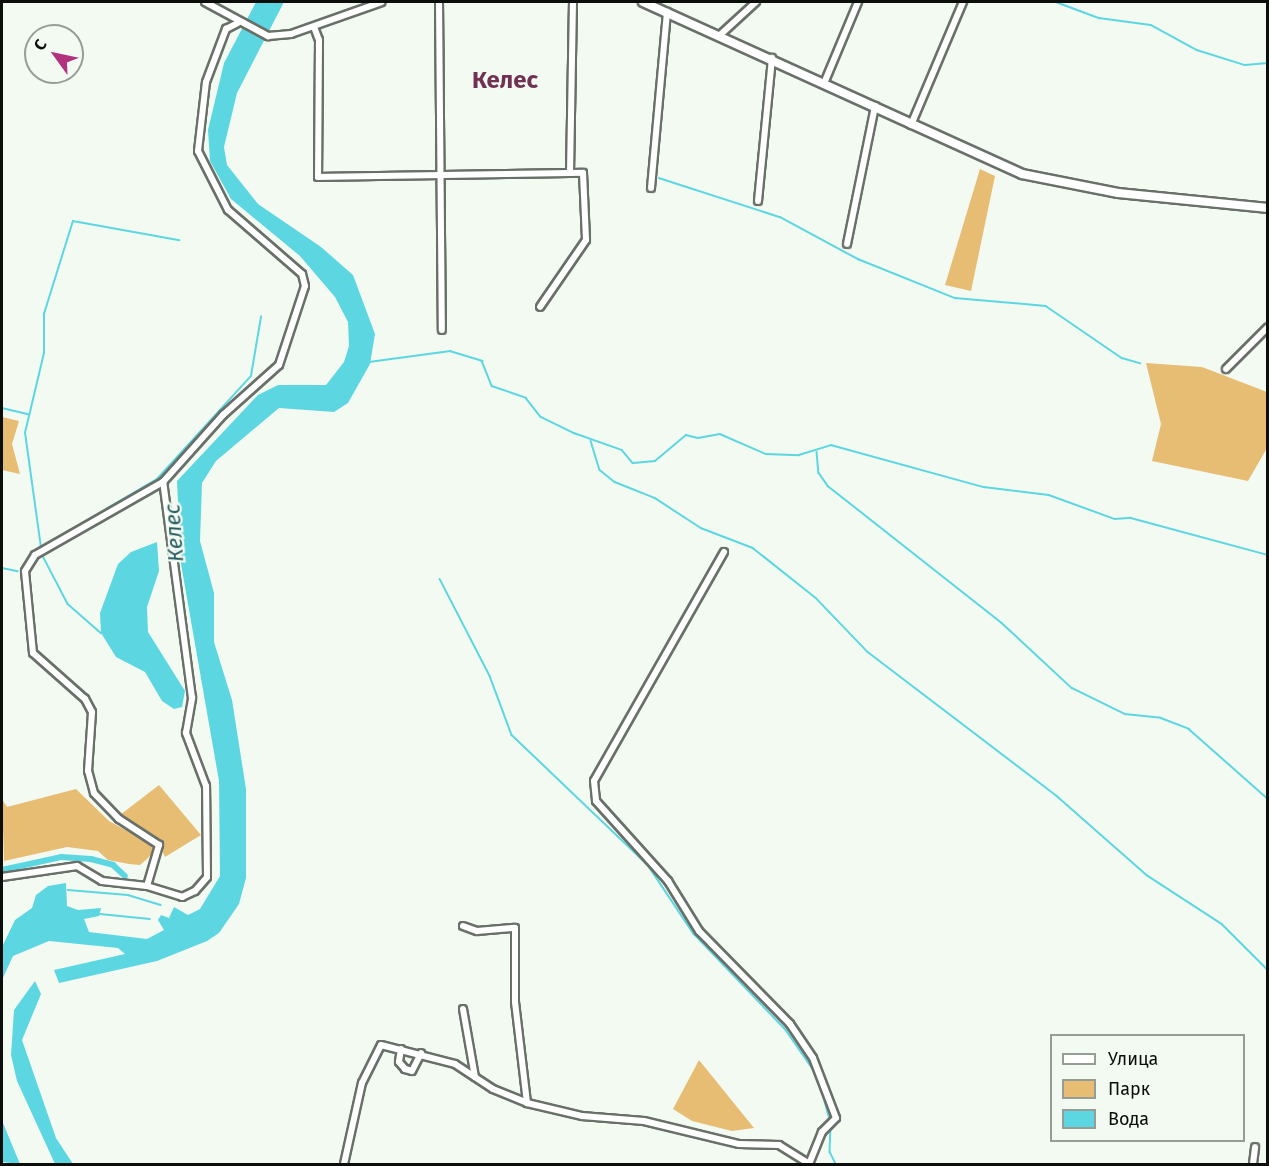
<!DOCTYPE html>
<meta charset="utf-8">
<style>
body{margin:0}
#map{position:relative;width:1269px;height:1166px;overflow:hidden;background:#f3faf2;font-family:"Fira Sans",sans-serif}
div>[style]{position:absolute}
.green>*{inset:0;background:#e7bd74}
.water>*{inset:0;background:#5cd7e1}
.stream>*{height:1.5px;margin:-0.75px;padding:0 0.75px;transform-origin:0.75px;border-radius:0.75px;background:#5cd7e1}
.canal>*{height:6px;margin:-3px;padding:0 3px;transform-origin:3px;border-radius:3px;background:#5cd7e1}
.roads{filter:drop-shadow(2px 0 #697069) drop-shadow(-2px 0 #697069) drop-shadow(0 2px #697069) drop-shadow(0 -2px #697069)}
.minor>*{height:6px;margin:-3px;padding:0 3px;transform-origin:3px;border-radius:3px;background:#fff}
.secondary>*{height:8px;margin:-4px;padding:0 4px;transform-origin:4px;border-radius:4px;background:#fff}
span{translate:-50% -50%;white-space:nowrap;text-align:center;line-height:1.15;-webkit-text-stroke:4.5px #f3faf2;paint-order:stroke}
.water-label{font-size:22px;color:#285c60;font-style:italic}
.quarter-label{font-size:24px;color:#713153;font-weight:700}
.frame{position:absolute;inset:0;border:3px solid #0b0e0b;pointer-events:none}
.legend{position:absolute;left:1050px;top:1034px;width:195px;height:108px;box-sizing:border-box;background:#f3faf2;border:2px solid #969c96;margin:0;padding:8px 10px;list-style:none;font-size:18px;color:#0b0e0b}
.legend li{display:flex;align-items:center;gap:12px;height:30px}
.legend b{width:30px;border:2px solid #969c96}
.north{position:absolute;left:24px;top:24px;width:60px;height:60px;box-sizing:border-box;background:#f3faf2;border:2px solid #969c96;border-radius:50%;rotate:303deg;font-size:16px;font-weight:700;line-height:24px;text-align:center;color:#0b0e0b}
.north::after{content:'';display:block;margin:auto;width:21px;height:27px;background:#b3327d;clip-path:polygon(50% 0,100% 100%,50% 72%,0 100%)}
</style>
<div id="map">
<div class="green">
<i style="clip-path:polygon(980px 169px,995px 176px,971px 291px,945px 285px)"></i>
<i style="clip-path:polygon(1146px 363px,1202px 367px,1267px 392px,1267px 448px,1248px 481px,1152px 461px,1161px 424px)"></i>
<i style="clip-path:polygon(2px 417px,19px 421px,12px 444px,20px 474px,2px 470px)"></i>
<i style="clip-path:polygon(159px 785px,201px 835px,165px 857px,155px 836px,120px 815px)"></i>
<i style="clip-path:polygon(76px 789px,109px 821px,149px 843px,154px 851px,147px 859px,140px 865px,129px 864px,108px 860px,98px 851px,67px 847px,4px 861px,2px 799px,7px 807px)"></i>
<i style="clip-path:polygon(699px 1060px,754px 1128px,732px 1131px,692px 1121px,673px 1109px)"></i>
</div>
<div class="water">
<i style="clip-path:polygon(256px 2px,284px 2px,237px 93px,224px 147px,227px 165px,258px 204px,321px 247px,353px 275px,375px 334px,370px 364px,348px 403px,334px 412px,279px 408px,216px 461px,202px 483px,200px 541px,214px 593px,214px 642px,232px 700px,246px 789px,246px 878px,239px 904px,219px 933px,207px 941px,157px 961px,59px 983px,54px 970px,125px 954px,118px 948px,49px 941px,13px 956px,2px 980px,2px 947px,15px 920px,32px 908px,36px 895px,48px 886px,66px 883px,67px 906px,78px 910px,101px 908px,99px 916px,84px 919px,89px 932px,147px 939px,164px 930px,158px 920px,161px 915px,169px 918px,174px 907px,188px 915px,200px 909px,220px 876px,219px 781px,181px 564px,177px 481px,258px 395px,278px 385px,326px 385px,344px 362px,349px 346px,348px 322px,335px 297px,300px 256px,231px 199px,210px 161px,208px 130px,224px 63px)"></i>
<i style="clip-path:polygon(157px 542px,159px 571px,147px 607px,148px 632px,185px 691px,182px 707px,174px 709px,162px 701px,145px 672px,116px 657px,101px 633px,100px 613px,118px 564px,131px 552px)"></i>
<i style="clip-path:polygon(35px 981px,41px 994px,22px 1040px,56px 1138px,73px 1164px,55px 1164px,17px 1081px,11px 1055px,14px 1010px)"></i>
<i style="clip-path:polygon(2px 1109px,3px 1123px,20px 1164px,2px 1162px)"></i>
</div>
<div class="stream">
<i style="left:1056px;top:2px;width:46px;rotate:20.4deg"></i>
<i style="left:1099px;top:18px;width:52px;rotate:7.7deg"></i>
<i style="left:1151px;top:25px;width:52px;rotate:28.5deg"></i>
<i style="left:1197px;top:50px;width:50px;rotate:17.4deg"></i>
<i style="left:1245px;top:65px;width:23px;rotate:-5deg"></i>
<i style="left:659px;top:178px;width:127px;rotate:17.9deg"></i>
<i style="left:780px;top:217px;width:89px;rotate:28.3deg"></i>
<i style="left:858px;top:259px;width:105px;rotate:21.9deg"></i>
<i style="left:955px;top:298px;width:91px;rotate:5deg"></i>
<i style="left:1046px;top:306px;width:92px;rotate:34.4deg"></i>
<i style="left:1122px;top:358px;width:19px;rotate:16deg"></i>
<i style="left:369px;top:362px;width:82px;rotate:-7.7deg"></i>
<i style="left:450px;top:351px;width:34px;rotate:17deg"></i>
<i style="left:482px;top:361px;width:27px;rotate:68deg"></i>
<i style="left:492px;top:386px;width:36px;rotate:19deg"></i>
<i style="left:526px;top:398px;width:24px;rotate:52deg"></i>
<i style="left:541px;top:417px;width:37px;rotate:26deg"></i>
<i style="left:574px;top:433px;width:51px;rotate:19.5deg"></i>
<i style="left:622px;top:450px;width:17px;rotate:50deg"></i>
<i style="left:633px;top:463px;width:22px;rotate:-5deg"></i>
<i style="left:655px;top:461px;width:40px;rotate:-40deg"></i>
<i style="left:686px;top:435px;width:12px;rotate:14deg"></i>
<i style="left:698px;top:438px;width:22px;rotate:-10deg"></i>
<i style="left:720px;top:434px;width:50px;rotate:23.5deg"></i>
<i style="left:766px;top:454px;width:33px;rotate:2deg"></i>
<i style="left:799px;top:455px;width:34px;rotate:-17deg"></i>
<i style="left:831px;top:445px;width:159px;rotate:15.4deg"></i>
<i style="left:984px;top:487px;width:65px;rotate:7deg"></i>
<i style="left:1049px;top:495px;width:70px;rotate:20deg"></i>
<i style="left:1115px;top:519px;width:16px;rotate:-4deg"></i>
<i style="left:1131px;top:518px;width:142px;rotate:15.1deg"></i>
<i style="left:2px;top:408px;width:28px;rotate:13deg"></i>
<i style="left:591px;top:441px;width:30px;rotate:73deg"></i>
<i style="left:600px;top:470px;width:19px;rotate:39deg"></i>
<i style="left:615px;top:482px;width:43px;rotate:21.8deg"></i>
<i style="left:655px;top:498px;width:55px;rotate:33.1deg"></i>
<i style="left:701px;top:528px;width:56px;rotate:21deg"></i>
<i style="left:753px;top:548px;width:80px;rotate:38.4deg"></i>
<i style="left:816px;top:598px;width:75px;rotate:46.1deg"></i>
<i style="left:868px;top:652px;width:238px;rotate:37.3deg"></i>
<i style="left:1057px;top:796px;width:121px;rotate:41.3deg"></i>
<i style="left:1148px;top:876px;width:88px;rotate:33deg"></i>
<i style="left:1222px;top:924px;width:65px;rotate:45deg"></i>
<i style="left:817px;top:452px;width:21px;rotate:85deg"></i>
<i style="left:819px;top:473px;width:16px;rotate:55deg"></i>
<i style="left:828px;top:486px;width:221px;rotate:38.2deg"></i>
<i style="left:1002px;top:623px;width:96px;rotate:42.9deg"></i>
<i style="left:1072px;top:688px;width:59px;rotate:26.1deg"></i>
<i style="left:1125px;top:714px;width:36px;rotate:6deg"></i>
<i style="left:1161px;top:718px;width:30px;rotate:21deg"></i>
<i style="left:1189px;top:729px;width:106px;rotate:41.5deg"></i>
<i style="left:42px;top:547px;width:134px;rotate:-30.6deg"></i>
<i style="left:157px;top:479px;width:139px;rotate:-47.6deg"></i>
<i style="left:251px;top:376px;width:60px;rotate:-80.4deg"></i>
<i style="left:41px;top:548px;width:116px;rotate:-97.9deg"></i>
<i style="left:25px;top:433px;width:82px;rotate:-76.6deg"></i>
<i style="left:44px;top:353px;width:39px;rotate:-90deg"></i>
<i style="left:44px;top:314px;width:97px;rotate:-72.7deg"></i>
<i style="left:73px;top:221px;width:108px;rotate:10.2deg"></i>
<i style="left:43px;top:556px;width:54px;rotate:62.5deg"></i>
<i style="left:68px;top:604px;width:44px;rotate:41.3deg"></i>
<i style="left:2px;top:568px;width:16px;rotate:11deg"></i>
<i style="left:440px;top:579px;width:109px;rotate:62.7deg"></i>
<i style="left:490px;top:676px;width:63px;rotate:69.6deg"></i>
<i style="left:512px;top:735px;width:188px;rotate:43.7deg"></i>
<i style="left:648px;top:865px;width:83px;rotate:56.3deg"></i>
<i style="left:694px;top:934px;width:133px;rotate:46.2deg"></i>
<i style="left:786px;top:1030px;width:51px;rotate:55.4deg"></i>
<i style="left:68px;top:890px;width:60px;rotate:4.8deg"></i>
<i style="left:128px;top:895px;width:34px;rotate:17deg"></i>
<i style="left:100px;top:914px;width:50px;rotate:5.7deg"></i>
<i style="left:822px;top:1090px;width:31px;rotate:75deg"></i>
<i style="left:831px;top:1125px;width:27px;rotate:92deg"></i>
<i style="left:830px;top:1152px;width:13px;rotate:63deg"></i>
</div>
<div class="canal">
<i style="left:2px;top:870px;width:60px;rotate:-12.4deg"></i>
<i style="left:61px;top:857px;width:30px;rotate:4deg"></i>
<i style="left:91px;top:859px;width:23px;rotate:15deg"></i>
<i style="left:113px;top:865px;width:16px;rotate:43deg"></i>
</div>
<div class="roads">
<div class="minor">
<i style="left:205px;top:2px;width:72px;rotate:28.4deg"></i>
<i style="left:268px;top:36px;width:23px;rotate:-5deg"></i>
<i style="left:291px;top:34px;width:96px;rotate:-19.4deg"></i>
<i style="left:439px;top:2px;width:328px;rotate:89.5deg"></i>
<i style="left:314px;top:27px;width:14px;rotate:69deg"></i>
<i style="left:319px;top:40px;width:137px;rotate:90.4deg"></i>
<i style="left:318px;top:177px;width:265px;rotate:-0.9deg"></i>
<i style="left:583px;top:173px;width:67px;rotate:87.4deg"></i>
<i style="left:586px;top:240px;width:81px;rotate:124.5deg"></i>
<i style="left:720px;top:35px;width:49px;rotate:-42.5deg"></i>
<i style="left:825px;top:81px;width:86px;rotate:-67.3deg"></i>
<i style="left:911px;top:125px;width:134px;rotate:-67.1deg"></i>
<i style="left:570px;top:173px;width:171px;rotate:-89deg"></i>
<i style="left:651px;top:188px;width:177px;rotate:-84.8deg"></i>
<i style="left:758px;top:201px;width:144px;rotate:-84.4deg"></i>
<i style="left:847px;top:244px;width:141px;rotate:-78.5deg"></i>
<i style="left:1226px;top:369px;width:59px;rotate:-45deg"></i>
<i style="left:724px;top:552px;width:263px;rotate:119.6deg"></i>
<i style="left:594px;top:781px;width:20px;rotate:84deg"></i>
<i style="left:596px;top:801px;width:108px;rotate:48deg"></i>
<i style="left:668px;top:881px;width:59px;rotate:58.2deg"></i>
<i style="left:699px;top:931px;width:130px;rotate:45.6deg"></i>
<i style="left:790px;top:1024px;width:41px;rotate:55.9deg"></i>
<i style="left:813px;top:1058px;width:64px;rotate:69deg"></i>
<i style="left:836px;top:1118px;width:20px;rotate:135deg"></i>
<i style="left:822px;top:1132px;width:35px;rotate:112deg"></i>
<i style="left:2px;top:877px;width:76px;rotate:-8.3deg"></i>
<i style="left:77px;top:866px;width:29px;rotate:31deg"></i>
<i style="left:102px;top:881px;width:45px;rotate:6.3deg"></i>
<i style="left:147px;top:886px;width:37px;rotate:17deg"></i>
<i style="left:182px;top:897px;width:14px;rotate:-25deg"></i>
<i style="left:195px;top:891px;width:18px;rotate:-49deg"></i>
<i style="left:207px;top:877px;width:91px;rotate:-90.6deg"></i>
<i style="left:206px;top:786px;width:57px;rotate:-110.7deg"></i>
<i style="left:186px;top:733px;width:36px;rotate:-80deg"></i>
<i style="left:192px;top:698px;width:218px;rotate:-97.6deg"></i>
<i style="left:147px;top:886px;width:43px;rotate:-73.7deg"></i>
<i style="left:159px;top:845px;width:48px;rotate:-147deg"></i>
<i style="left:119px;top:819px;width:36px;rotate:-134deg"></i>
<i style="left:94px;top:793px;width:23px;rotate:-105deg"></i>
<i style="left:88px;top:771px;width:59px;rotate:-86.1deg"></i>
<i style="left:92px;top:712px;width:15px;rotate:-118deg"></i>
<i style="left:85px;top:699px;width:69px;rotate:-138.5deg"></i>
<i style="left:33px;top:653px;width:82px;rotate:-95.6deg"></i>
<i style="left:25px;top:571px;width:19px;rotate:-58deg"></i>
<i style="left:35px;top:555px;width:147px;rotate:-29.7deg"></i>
<i style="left:163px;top:482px;width:90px;rotate:-48.2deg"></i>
<i style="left:223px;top:415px;width:75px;rotate:-41.8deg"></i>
<i style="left:279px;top:365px;width:83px;rotate:-71.8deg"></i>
<i style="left:305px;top:286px;width:12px;rotate:-104deg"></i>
<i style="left:302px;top:274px;width:98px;rotate:-139.1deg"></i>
<i style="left:228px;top:210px;width:66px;rotate:-117deg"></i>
<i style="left:198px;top:151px;width:69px;rotate:-83.4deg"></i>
<i style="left:206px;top:82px;width:57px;rotate:-69.3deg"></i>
<i style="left:226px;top:29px;width:13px;rotate:-27deg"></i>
<i style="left:463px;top:926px;width:15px;rotate:20deg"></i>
<i style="left:477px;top:931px;width:38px;rotate:-5deg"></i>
<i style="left:515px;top:928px;width:74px;rotate:90deg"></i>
<i style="left:515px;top:1002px;width:102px;rotate:83.2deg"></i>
<i style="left:463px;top:1009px;width:69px;rotate:80deg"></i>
<i style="left:401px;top:1049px;width:13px;rotate:99deg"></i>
<i style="left:399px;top:1062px;width:9px;rotate:49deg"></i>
<i style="left:405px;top:1069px;width:7px;rotate:16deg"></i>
<i style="left:412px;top:1071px;width:20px;rotate:-63deg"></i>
<i style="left:344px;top:1164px;width:83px;rotate:-77.5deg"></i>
<i style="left:362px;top:1083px;width:42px;rotate:-63.4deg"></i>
<i style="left:381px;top:1045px;width:76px;rotate:14.4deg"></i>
<i style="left:455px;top:1064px;width:45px;rotate:33.3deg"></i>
<i style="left:493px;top:1089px;width:37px;rotate:22deg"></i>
<i style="left:527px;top:1103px;width:57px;rotate:13.3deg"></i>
<i style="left:582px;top:1116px;width:62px;rotate:4.6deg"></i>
<i style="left:644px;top:1121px;width:98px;rotate:13.6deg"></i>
<i style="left:739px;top:1144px;width:40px;rotate:1.4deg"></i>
<i style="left:779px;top:1145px;width:36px;rotate:32deg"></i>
<i style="left:1253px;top:1164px;width:17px;rotate:-83deg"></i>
</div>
<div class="secondary">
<i style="left:643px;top:2px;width:416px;rotate:24.4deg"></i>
<i style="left:1022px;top:174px;width:98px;rotate:11.2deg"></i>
<i style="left:1118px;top:193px;width:151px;rotate:5.7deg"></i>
</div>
</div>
<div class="water-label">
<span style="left:174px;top:533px;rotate:-94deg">Келес</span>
</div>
<div class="quarter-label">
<span style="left:505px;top:81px">Келес</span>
</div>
<div class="frame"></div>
<ul class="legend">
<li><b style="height:8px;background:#fff"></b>Улица</li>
<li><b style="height:16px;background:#e7bd74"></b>Парк</li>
<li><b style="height:16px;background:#5cd7e1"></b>Вода</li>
</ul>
<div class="north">С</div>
</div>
